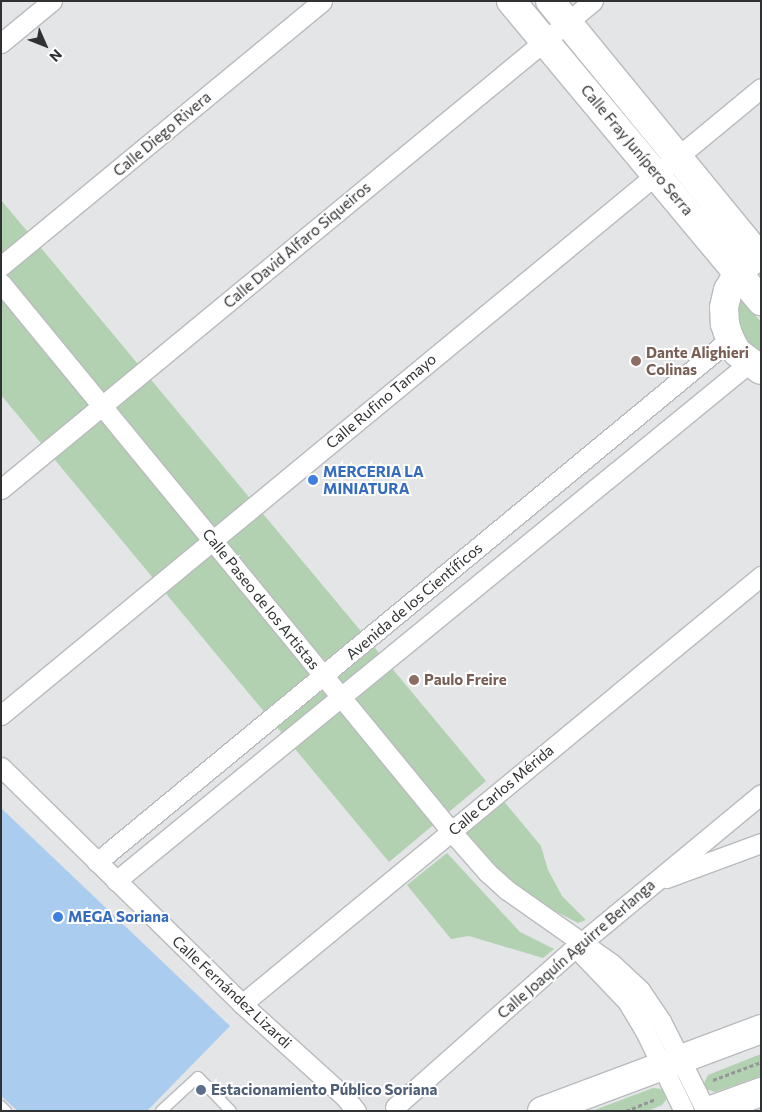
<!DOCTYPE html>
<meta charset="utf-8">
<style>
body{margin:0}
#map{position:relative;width:762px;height:1112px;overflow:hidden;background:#e3e5e7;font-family:Commissioner,sans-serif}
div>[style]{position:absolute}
.green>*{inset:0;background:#b1d1b1}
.building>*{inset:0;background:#ace}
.path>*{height:3px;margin-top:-1.5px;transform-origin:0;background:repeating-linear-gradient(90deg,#969799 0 4px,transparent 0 6.5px)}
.roads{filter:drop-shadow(1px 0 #b9bbbe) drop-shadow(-1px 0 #b9bbbe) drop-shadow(0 1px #b9bbbe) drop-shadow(0 -1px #b9bbbe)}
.lane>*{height:10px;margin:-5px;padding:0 5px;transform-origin:5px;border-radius:5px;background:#fff}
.street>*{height:19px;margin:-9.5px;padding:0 9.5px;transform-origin:9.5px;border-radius:9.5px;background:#fff}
.secondary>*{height:28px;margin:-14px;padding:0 14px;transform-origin:14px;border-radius:14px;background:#fff}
.primary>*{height:28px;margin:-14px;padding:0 14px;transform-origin:14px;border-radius:14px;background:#fff}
.dots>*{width:14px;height:14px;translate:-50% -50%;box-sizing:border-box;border:2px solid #fff;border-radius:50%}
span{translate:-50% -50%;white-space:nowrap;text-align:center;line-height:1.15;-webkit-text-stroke:4px #fff;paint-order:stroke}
.street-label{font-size:15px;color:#303132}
.education-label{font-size:15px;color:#785e54;font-weight:700}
.left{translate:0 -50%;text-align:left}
.shop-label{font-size:15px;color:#366cbe;font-weight:700}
.service-label{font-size:15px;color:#4e5e75;font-weight:700}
.frame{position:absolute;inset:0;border:2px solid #303132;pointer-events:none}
.north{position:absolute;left:20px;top:20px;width:50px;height:50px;-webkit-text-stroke:4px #fff;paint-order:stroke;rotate:134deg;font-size:14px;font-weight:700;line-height:20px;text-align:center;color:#303132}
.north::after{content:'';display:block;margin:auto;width:18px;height:22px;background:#303132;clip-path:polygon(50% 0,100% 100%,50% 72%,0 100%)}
</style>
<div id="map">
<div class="green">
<i style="clip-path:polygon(1px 200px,486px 781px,389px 862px,1px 395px)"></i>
<i style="clip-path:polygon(737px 294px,761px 322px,761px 356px,747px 345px,738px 330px)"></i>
<i style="clip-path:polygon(502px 799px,541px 846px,548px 870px,562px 896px,586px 920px,578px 923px,513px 889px,463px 831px)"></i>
<i style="clip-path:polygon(447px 853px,520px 932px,554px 949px,543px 958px,469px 936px,451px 939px,407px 885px)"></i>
<i style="clip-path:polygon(761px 1054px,761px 1076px,715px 1092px,706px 1089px,704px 1083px,708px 1075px)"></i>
<i style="clip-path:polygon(653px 1088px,662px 1089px,665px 1094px,666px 1100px,662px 1105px,648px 1111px,592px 1111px)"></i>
</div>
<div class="building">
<i style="clip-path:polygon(1px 808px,230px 1026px,147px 1111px,18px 1111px,1px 1096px)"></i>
</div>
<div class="path">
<i style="left:713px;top:1080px;width:51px;rotate:-20.6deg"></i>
<i style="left:626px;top:1111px;width:32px;rotate:-22deg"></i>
</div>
<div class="roads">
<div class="lane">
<i style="left:1px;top:1106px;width:7px;rotate:45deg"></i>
<i style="left:161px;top:1111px;width:50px;rotate:-42.6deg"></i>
<i style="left:198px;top:1077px;width:47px;rotate:45.9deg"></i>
</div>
<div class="street">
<i style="left:1px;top:43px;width:66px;rotate:-39.5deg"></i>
<i style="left:1px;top:266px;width:416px;rotate:-39.5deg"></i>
<i style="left:1px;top:283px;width:709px;rotate:50.61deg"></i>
<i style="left:451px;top:831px;width:55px;rotate:48.7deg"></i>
<i style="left:487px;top:872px;width:27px;rotate:42deg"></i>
<i style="left:507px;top:890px;width:127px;rotate:35.1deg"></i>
<i style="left:611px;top:963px;width:40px;rotate:43deg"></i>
<i style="left:640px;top:990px;width:37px;rotate:56deg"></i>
<i style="left:661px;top:1021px;width:101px;rotate:63.4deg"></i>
<i style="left:1px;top:489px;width:767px;rotate:-39.5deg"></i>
<i style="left:1px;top:715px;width:985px;rotate:-39.52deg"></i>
<i style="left:1px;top:767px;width:338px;rotate:44.5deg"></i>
<i style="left:242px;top:1004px;width:139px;rotate:42.1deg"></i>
<i style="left:345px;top:1097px;width:18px;rotate:52deg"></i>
<i style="left:97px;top:862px;width:821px;rotate:-39.56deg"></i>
<i style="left:666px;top:878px;width:101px;rotate:-20.2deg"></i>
<i style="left:116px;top:881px;width:818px;rotate:-39.29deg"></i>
<i style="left:580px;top:952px;width:68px;rotate:46.2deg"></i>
<i style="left:627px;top:1001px;width:35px;rotate:59deg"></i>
<i style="left:645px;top:1031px;width:89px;rotate:64deg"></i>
<i style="left:242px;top:1004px;width:673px;rotate:-39.51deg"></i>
<i style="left:395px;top:1107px;width:240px;rotate:-41.5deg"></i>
<i style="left:575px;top:948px;width:241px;rotate:-39.6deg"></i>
</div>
<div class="secondary">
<i style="left:511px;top:1px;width:391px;rotate:50.2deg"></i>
<i style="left:550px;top:1px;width:333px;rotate:50.7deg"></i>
<i style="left:751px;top:261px;width:18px;rotate:137deg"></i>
<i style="left:738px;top:273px;width:20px;rotate:120deg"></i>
<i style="left:728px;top:290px;width:17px;rotate:103deg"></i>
<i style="left:724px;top:307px;width:17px;rotate:87deg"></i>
<i style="left:725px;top:324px;width:16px;rotate:72deg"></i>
<i style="left:730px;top:339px;width:15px;rotate:62deg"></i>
<i style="left:737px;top:352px;width:30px;rotate:37deg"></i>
</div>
<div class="primary">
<i style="left:542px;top:1111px;width:234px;rotate:-20.5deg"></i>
<i style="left:709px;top:1111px;width:55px;rotate:-20.1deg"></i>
</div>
</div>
<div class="dots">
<i style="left:636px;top:361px;background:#8d6e63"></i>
<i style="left:313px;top:480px;background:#3f7fe0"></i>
<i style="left:414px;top:680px;background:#8d6e63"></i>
<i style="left:58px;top:917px;background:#3f7fe0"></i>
<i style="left:201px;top:1090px;background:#5c6f8a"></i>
</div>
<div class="street-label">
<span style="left:162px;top:134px;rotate:-40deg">Calle Diego Rivera</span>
<span style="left:637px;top:150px;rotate:50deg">Calle Fray Junípero Serra</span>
<span style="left:297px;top:245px;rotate:-40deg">Calle David Alfaro Siqueiros</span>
<span style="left:381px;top:401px;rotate:-40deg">Calle Rufino Tamayo</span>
<span style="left:261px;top:599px;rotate:51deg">Calle Paseo de los Artistas</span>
<span style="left:414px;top:601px;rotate:-40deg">Avenida de los Científicos</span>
<span style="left:501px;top:790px;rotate:-40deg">Calle Carlos Mérida</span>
<span style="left:576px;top:949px;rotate:-41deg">Calle Joaquín Aguirre Berlanga</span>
<span style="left:232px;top:992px;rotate:43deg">Calle Fernández Lizardi</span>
</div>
<div class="education-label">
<span class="left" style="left:646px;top:361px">Dante Alighieri<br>Colinas</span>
<span class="left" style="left:424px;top:680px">Paulo Freire</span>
</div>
<div class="shop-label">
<span class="left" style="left:323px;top:480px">MERCERIA LA<br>MINIATURA</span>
<span class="left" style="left:68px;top:917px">MEGA Soriana</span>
</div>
<div class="service-label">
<span class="left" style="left:211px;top:1090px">Estacionamiento Público Soriana</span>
</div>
<div class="frame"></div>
<div class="north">N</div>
</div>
